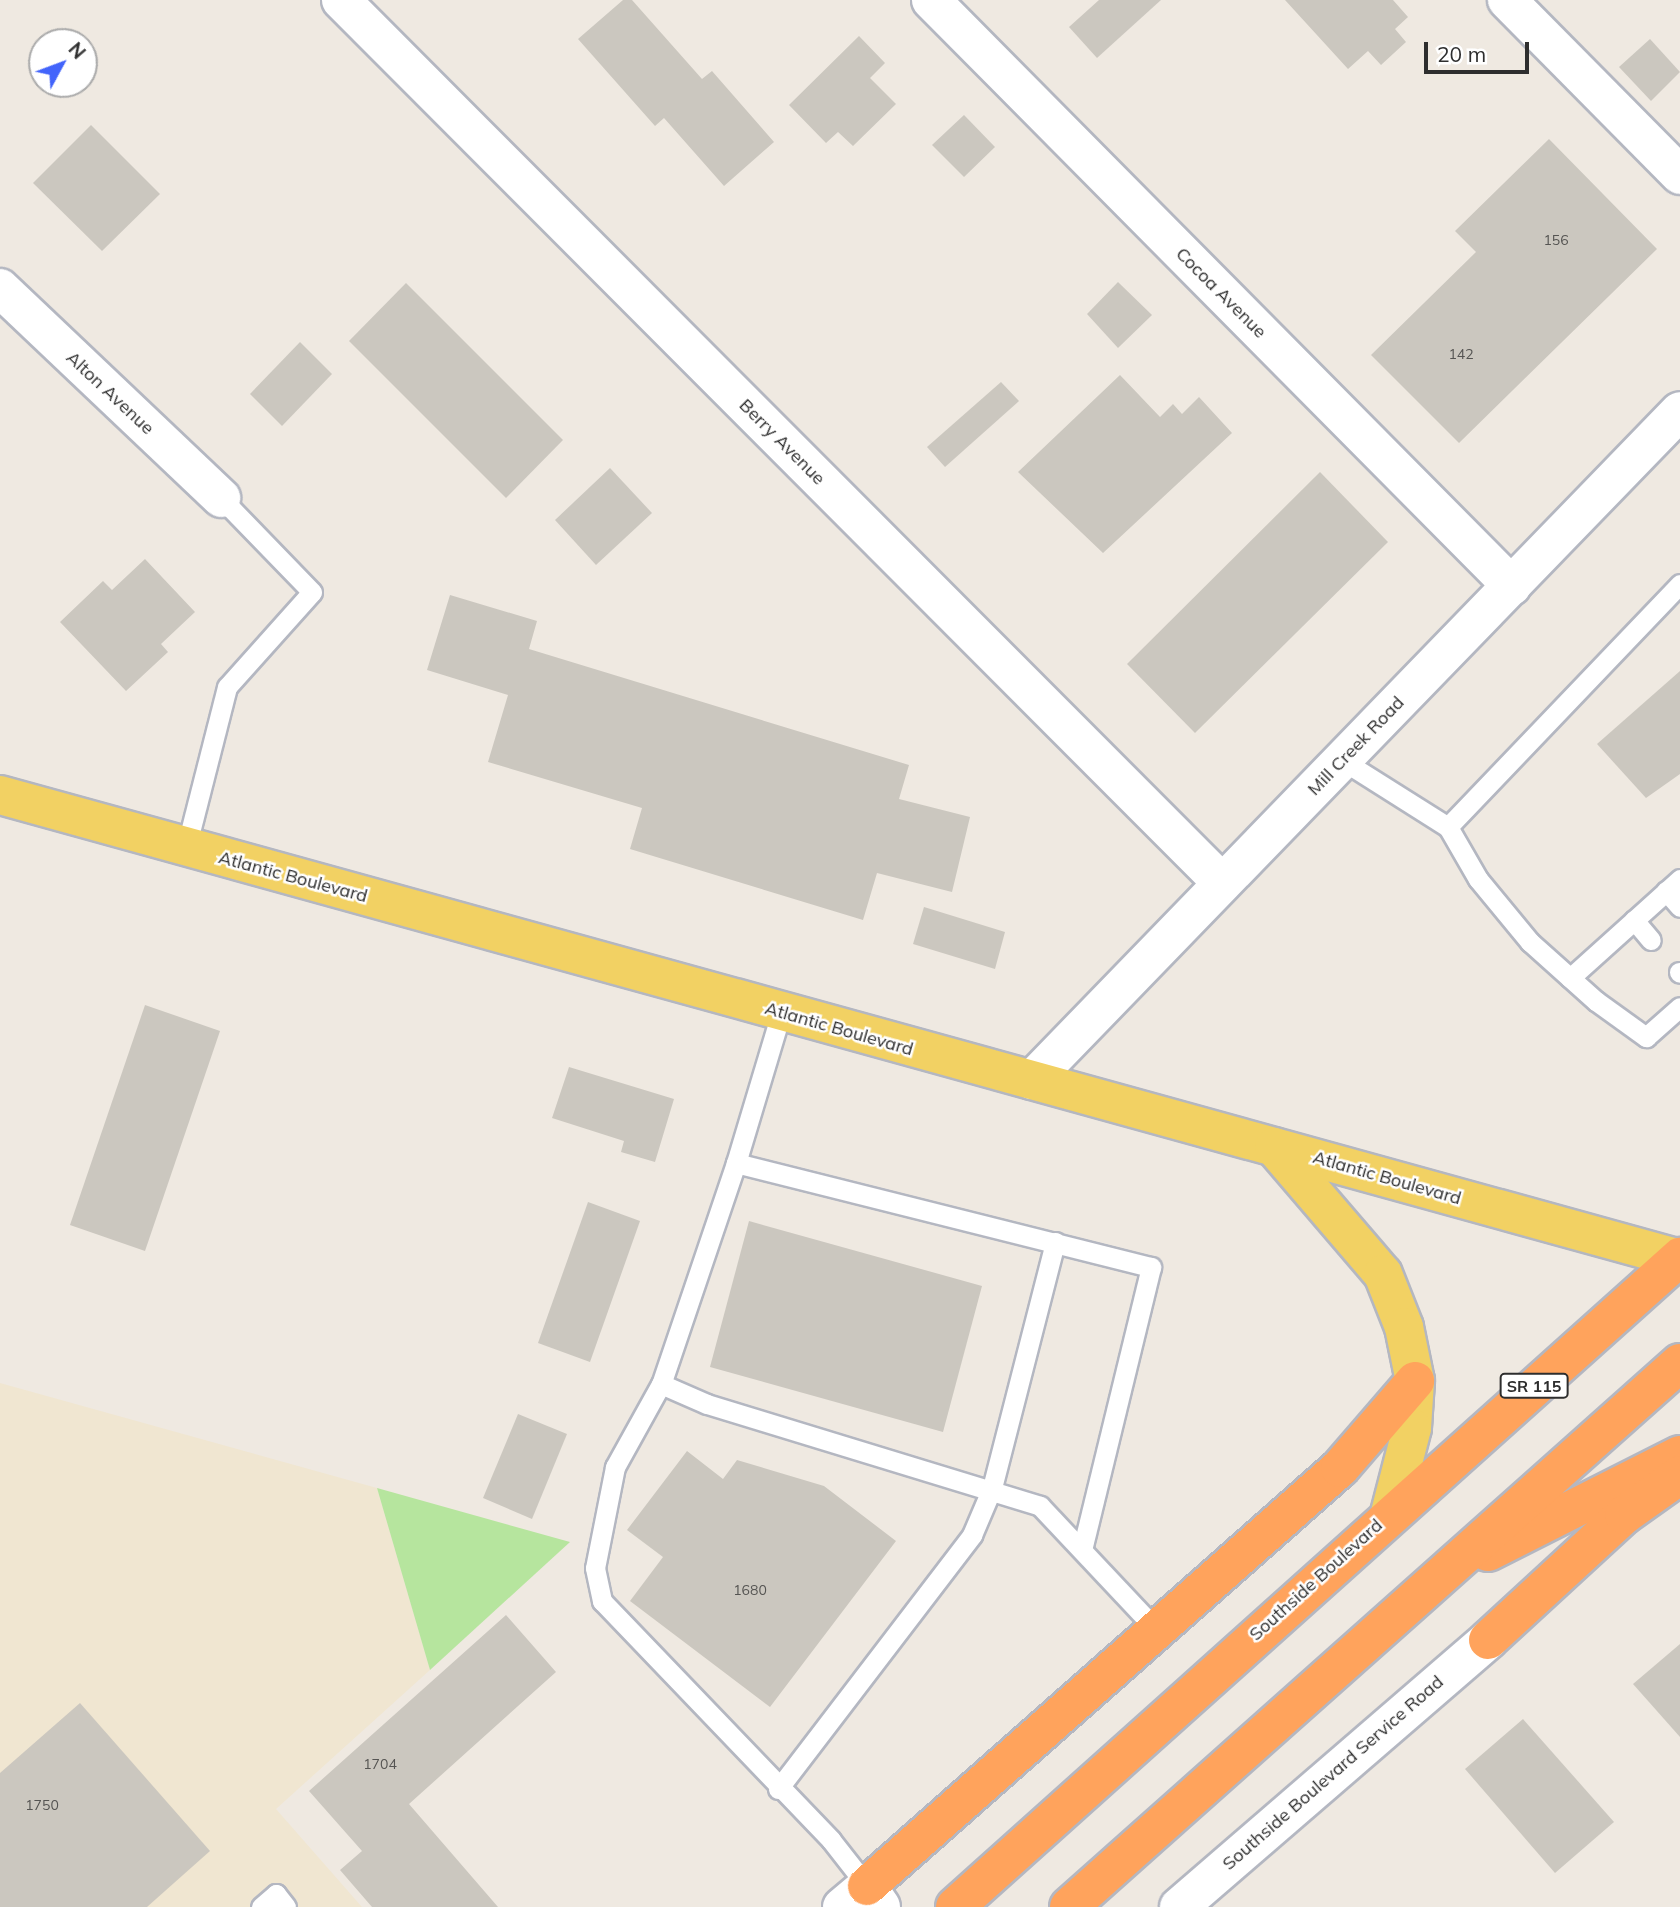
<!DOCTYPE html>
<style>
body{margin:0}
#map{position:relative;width:1680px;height:1907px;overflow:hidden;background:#efe9e1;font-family:Mulish,sans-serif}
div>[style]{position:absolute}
.education>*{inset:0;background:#f0e6d1}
.green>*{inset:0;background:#b6e59e}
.building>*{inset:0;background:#cbc7bf}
.roads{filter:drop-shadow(2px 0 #b4b7c1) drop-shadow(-2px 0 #b4b7c1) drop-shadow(0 2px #b4b7c1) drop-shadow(0 -2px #b4b7c1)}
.lane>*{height:19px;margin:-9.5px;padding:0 9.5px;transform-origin:9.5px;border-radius:9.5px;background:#fff}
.street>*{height:38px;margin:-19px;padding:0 19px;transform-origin:19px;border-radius:19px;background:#fff}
.secondary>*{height:38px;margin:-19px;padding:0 19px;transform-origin:19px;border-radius:19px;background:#fff}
.primary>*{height:38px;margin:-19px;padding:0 19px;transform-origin:19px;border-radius:19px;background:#f2d163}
.highway>*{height:38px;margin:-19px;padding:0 19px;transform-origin:19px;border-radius:19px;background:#ffa35c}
span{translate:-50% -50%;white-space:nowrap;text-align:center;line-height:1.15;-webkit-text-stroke:5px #fff;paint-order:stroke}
.number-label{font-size:14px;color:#555452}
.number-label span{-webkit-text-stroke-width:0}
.shield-label span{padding:2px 5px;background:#fff;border:2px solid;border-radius:5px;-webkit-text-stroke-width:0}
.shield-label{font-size:16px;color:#2e2e2e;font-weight:700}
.street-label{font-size:18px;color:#2e2e2e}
.north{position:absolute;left:28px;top:28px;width:70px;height:70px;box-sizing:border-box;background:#fff;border:2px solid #ababab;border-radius:50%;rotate:49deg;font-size:19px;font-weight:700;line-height:28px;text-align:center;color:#2e2e2e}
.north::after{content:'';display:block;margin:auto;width:24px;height:32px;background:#4264fb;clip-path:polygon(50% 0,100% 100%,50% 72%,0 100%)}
.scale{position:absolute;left:1424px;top:42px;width:105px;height:32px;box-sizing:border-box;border:4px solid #2e2e2e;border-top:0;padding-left:9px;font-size:21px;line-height:24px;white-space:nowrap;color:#2e2e2e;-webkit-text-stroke:5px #fff;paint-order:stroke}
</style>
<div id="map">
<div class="education">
<i style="clip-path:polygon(0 1383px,377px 1488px,430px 1670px,276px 1809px,362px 1907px,0 1907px)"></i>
</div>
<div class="green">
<i style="clip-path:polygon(377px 1488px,570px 1542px,430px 1670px)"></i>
</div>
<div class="building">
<i style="clip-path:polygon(623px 0,632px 0,702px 79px,712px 71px,774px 142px,724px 186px,664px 118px,655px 126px,578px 39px)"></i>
<i style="clip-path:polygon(1099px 0,1161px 0,1097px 58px,1069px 27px)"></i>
<i style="clip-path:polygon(1285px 0,1393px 0,1408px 17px,1395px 29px,1406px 42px,1381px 65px,1368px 51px,1348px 69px)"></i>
<i style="clip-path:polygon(859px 36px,885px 63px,870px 78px,896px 104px,853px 146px,838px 132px,826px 143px,789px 105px)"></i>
<i style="clip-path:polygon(1650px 39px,1680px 72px,1651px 101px,1619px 67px)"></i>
<i style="clip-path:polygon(964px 115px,995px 147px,964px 177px,932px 145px)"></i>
<i style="clip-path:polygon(91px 125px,160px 194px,102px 251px,33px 183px)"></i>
<i style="clip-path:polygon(1549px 139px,1657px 249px,1459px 443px,1371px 355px,1476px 252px,1455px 231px)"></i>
<i style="clip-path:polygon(1118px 282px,1152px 315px,1118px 348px,1087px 314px)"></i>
<i style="clip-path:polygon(406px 283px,563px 440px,506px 498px,349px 341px)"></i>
<i style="clip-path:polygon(300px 342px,332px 374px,282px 426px,250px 394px)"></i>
<i style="clip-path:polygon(1120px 375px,1160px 417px,1173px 404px,1182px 414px,1199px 397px,1232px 433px,1103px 553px,1018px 472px)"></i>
<i style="clip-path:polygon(1001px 382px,1019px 401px,945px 467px,927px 447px)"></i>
<i style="clip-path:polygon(610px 468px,652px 513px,596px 565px,555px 520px)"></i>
<i style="clip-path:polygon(1320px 472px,1388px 542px,1195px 733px,1127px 664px)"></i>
<i style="clip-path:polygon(145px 559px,195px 612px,161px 644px,168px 652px,126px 691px,60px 622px,103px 581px,112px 590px)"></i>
<i style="clip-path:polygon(450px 595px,537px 621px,529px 649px,909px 765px,899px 799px,970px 817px,952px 892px,877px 873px,863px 920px,630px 849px,642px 808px,488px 762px,508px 695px,427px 670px)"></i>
<i style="clip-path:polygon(1680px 671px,1680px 774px,1646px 798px,1597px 744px)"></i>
<i style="clip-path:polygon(924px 907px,1005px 932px,995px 969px,913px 944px)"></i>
<i style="clip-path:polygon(145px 1005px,220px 1031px,145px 1251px,70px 1225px)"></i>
<i style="clip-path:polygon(569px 1067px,674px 1099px,655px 1162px,621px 1152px,624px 1141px,552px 1118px)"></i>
<i style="clip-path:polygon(588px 1202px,640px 1221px,590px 1362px,538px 1343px)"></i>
<i style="clip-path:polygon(749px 1221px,982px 1286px,943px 1432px,710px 1367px)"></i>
<i style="clip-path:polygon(518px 1414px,567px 1434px,532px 1519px,483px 1498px)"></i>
<i style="clip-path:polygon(687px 1451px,723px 1479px,737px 1460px,824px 1486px,896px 1541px,770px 1707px,630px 1601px,663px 1557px,627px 1530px)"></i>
<i style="clip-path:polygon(506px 1615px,556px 1672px,409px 1804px,498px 1907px,372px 1907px,340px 1870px,362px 1851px,309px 1791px)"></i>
<i style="clip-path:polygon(1680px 1644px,1680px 1737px,1633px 1684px)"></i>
<i style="clip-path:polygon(80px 1703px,210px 1851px,147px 1907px,0 1907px,0 1773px)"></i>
<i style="clip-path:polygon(1523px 1719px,1614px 1822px,1555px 1873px,1465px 1769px)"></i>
</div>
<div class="roads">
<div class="lane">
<i style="left:1680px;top:584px;width:336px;rotate:133.7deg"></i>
<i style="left:1448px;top:827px;width:60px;rotate:60deg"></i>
<i style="left:1478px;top:879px;width:82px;rotate:50.5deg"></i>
<i style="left:1530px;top:942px;width:89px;rotate:41.8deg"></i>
<i style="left:1596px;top:1001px;width:62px;rotate:35.8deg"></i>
<i style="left:1646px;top:1037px;width:45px;rotate:-41.4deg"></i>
<i style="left:1342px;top:760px;width:125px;rotate:32.3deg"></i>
<i style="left:186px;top:848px;width:166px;rotate:-75.7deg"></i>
<i style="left:227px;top:687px;width:127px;rotate:-48.2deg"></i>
<i style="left:312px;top:592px;width:131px;rotate:-134.1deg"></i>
<i style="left:1666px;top:891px;width:21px;rotate:49deg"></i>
<i style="left:1634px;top:920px;width:26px;rotate:50deg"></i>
<i style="left:1679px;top:972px;width:1px;rotate:45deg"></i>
<i style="left:1570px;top:978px;width:148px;rotate:-42deg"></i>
<i style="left:781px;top:1013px;width:157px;rotate:106.7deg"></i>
<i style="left:736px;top:1163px;width:428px;rotate:14.1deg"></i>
<i style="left:1151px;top:1267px;width:287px;rotate:103.7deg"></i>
<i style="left:736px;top:1163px;width:233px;rotate:108.7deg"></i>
<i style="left:661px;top:1384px;width:50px;rotate:23.5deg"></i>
<i style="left:707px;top:1404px;width:348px;rotate:17deg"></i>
<i style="left:1040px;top:1506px;width:169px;rotate:46.7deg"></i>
<i style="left:661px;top:1384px;width:95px;rotate:119deg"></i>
<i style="left:615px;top:1467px;width:103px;rotate:101.2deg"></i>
<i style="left:595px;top:1568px;width:34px;rotate:78deg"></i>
<i style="left:602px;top:1601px;width:331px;rotate:46.2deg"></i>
<i style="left:831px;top:1840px;width:58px;rotate:52deg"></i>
<i style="left:778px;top:1789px;width:320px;rotate:-52.6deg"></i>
<i style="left:972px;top:1535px;width:51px;rotate:-66.9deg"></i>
<i style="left:992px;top:1488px;width:254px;rotate:-75.6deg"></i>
<i style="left:261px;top:1907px;width:20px;rotate:-41deg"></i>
<i style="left:276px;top:1894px;width:16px;rotate:52deg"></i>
</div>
<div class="street">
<i style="left:341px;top:0;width:1247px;rotate:45.06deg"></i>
<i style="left:931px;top:0;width:825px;rotate:45.25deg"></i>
<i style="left:1507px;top:0;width:246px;rotate:45.3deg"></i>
<i style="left:0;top:288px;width:305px;rotate:43.5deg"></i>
<i style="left:842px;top:1907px;width:33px;rotate:-40deg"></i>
<i style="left:867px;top:1886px;width:25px;rotate:56deg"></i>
<i style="left:1179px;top:1907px;width:408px;rotate:-40.8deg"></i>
</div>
<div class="secondary">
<i style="left:1032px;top:1080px;width:931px;rotate:-45.91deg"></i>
</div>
<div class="primary">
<i style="left:0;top:795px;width:1743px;rotate:15.44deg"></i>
<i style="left:1274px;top:1147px;width:167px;rotate:49.4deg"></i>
<i style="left:1383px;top:1274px;width:57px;rotate:68.4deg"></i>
<i style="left:1404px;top:1327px;width:55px;rotate:78.5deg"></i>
<i style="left:1415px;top:1381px;width:47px;rotate:93.7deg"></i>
<i style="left:1412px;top:1428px;width:88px;rotate:104.5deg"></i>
</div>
<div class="highway">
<i style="left:1488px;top:1552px;width:215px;rotate:-26.8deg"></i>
<i style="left:1488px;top:1640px;width:185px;rotate:-42.6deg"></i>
<i style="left:1624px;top:1515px;width:69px;rotate:-35.5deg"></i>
<i style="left:867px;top:1886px;width:631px;rotate:-41.47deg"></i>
<i style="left:1340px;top:1468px;width:115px;rotate:-49.2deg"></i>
<i style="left:955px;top:1907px;width:974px;rotate:-41.88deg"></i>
<i style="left:1069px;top:1907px;width:818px;rotate:-41.68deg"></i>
</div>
</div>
<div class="number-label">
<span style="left:1556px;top:240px">156</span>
<span style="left:1461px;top:354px">142</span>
<span style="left:750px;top:1590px">1680</span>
<span style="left:380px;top:1764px">1704</span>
<span style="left:42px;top:1805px">1750</span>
</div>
<div class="shield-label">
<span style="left:1534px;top:1386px">SR 115</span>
</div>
<div class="street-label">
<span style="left:1221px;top:293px;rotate:45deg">Cocoa Avenue</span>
<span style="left:110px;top:393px;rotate:43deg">Alton Avenue</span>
<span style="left:782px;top:442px;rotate:45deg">Berry Avenue</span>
<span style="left:1356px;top:746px;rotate:-46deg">Mill Creek Road</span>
<span style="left:293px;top:877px;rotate:15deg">Atlantic Boulevard</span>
<span style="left:839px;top:1029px;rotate:16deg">Atlantic Boulevard</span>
<span style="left:1387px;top:1178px;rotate:16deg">Atlantic Boulevard</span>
<span style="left:1316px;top:1580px;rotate:-42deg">Southside Boulevard</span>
<span style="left:1333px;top:1773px;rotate:-41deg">Southside Boulevard Service Road</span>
</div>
<div class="north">N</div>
<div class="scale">20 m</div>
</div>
